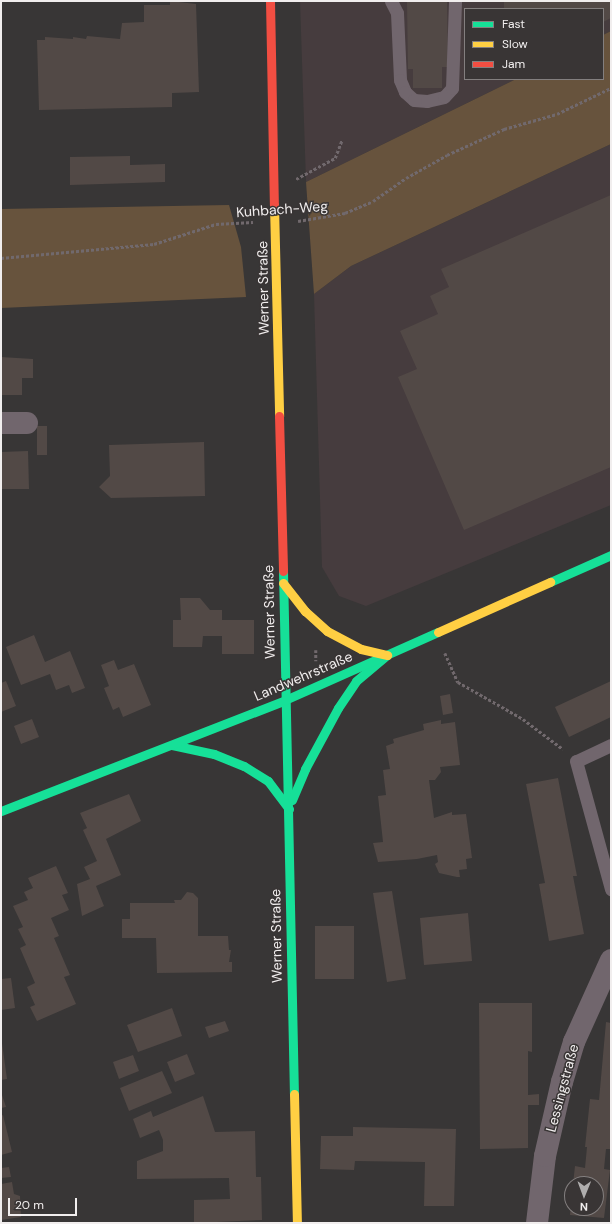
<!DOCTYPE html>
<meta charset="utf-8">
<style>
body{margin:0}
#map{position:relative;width:612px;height:1224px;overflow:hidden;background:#383636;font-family:"DM Sans",sans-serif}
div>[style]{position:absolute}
.built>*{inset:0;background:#463c3e}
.green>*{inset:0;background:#67533d}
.building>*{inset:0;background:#524946}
.path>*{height:2.5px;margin-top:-1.25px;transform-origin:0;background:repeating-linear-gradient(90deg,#71696d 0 3px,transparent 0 5px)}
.lane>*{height:13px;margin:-6.5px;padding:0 6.5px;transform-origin:6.5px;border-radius:6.5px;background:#71666d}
.street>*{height:22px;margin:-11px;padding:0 11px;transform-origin:11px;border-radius:11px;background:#71666d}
.fast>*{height:9px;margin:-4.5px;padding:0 4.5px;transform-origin:4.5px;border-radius:4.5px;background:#16e098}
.slow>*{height:9px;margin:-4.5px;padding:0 4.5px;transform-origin:4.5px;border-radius:4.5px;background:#ffcf43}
.jam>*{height:9px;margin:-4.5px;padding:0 4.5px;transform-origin:4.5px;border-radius:4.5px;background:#f24e42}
span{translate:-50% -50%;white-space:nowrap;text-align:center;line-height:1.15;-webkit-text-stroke:3px #393535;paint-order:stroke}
.street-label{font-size:14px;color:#f1eeee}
.frame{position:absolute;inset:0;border:2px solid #f1eeee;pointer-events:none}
.legend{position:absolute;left:464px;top:8px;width:140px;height:72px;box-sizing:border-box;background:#393535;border:1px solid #837f7f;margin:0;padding:5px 7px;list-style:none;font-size:12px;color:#f1eeee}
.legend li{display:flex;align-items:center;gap:8px;height:20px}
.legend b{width:20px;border:1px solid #837f7f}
.north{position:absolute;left:564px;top:1176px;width:40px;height:40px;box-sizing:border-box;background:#393535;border:1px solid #837f7f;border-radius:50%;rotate:181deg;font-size:11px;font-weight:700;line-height:16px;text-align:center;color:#f1eeee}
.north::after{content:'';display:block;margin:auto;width:14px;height:18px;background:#b0aeae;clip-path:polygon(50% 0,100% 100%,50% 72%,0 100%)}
.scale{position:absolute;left:8px;top:1198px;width:69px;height:18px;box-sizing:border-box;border:2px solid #f1eeee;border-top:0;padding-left:5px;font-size:12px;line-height:14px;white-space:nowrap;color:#f1eeee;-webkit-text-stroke:3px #393535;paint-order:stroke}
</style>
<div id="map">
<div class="built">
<i style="clip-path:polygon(300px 1px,611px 1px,611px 31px,603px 35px,603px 9px,465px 9px,465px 79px,516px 79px,306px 182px)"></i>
<i style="clip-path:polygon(611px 144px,611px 505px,366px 606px,339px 596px,322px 567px,314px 294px,351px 266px)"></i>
</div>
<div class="green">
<i style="clip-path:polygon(611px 31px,611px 144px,351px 266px,314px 294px,306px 182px,516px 79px,603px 79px,603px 35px)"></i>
<i style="clip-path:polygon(229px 205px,241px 247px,246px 297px,1px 308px,1px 209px)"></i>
</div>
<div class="building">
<i style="clip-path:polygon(170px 1px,196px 4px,199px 92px,172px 93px,172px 107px,39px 110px,37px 40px,45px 40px,45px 37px,73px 39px,73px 37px,86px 39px,87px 36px,120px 39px,122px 23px,144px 22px,144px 5px,170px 5px)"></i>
<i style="clip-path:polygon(407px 1px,447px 1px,448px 67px,442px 67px,442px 88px,413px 88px,413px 69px,408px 69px)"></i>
<i style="clip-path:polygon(504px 1px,611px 1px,611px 18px,603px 22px,603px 9px,504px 9px)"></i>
<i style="clip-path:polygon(130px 156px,130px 165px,165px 164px,165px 182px,70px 185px,70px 157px)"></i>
<i style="clip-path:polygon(611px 195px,611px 467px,464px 530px,398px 377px,417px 369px,400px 331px,438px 314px,430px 296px,449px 287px,441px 269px)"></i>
<i style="clip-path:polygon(1px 357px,33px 359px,33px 378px,22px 378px,22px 395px,1px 395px)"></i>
<i style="clip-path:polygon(37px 426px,47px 426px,47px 455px,37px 455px)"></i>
<i style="clip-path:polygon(204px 442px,205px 496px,111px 498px,99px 487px,110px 476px,109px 445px)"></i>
<i style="clip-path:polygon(28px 451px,29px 489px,1px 489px,1px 452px)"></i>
<i style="clip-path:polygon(180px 598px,200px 598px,210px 610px,222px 610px,222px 620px,254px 620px,254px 654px,222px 654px,222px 636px,203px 636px,202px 647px,173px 647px,173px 620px,181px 620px)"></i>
<i style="clip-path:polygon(34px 635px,45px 662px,70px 651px,85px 688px,72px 693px,69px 685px,56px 690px,50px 674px,21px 685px,6px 647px)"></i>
<i style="clip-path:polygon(114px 660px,118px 670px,134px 664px,151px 705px,123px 717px,119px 707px,113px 710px,104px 688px,109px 686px,101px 665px)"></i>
<i style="clip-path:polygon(6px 681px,16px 706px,1px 712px,1px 683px)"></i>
<i style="clip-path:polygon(611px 681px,611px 717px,569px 737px,555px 707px)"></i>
<i style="clip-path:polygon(450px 694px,453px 713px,443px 715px,440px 696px)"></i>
<i style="clip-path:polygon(32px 719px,39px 737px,21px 744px,14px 726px)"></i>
<i style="clip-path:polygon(441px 720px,441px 724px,455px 722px,460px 765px,440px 767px,441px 772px,435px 780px,429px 780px,434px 818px,452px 812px,452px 815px,466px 814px,472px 858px,466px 859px,467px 869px,459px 870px,460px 877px,457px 877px,439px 873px,435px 864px,438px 862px,437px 855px,417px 859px,378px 862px,373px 843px,383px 842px,378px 796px,386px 795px,383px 770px,390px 769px,386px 746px,394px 743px,393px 739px,424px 730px,423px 724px)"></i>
<i style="clip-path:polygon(558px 778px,577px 876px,573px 876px,584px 934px,549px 941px,539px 884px,545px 883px,526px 784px)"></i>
<i style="clip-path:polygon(129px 794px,141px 821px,106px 839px,121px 875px,96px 886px,104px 906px,82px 916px,77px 884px,90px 879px,84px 867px,97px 861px,83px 830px,87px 828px,80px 813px)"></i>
<i style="clip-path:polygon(56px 866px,68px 893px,62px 895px,69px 910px,51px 918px,59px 936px,54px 938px,70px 975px,64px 977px,76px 1004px,37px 1021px,30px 1007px,35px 1005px,27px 987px,35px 983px,20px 948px,26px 945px,18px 929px,23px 927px,13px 906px,28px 900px,24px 892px,33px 888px,28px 878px)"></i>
<i style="clip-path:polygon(392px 891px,406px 979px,387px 982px,373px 893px)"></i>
<i style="clip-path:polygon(187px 892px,193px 893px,198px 898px,198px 936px,228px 936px,229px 950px,231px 950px,229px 962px,232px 962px,232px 972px,157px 973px,156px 938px,122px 938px,122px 919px,130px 919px,130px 903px,175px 903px,174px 900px,181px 900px)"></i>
<i style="clip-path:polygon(468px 913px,472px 961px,424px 965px,420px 918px)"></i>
<i style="clip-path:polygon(315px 926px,354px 926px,354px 979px,315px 979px)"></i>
<i style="clip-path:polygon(11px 978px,15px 1008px,1px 1010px,1px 979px)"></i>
<i style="clip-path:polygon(479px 1003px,532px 1003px,532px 1052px,528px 1051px,528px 1095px,539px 1094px,539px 1105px,528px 1105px,528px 1148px,480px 1149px)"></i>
<i style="clip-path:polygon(172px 1008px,182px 1036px,138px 1052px,127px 1025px)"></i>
<i style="clip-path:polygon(225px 1021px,229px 1031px,209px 1038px,205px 1027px)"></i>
<i style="clip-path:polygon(606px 1022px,611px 1023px,611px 1149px,606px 1149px,604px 1169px,610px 1170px,604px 1218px,570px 1215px,571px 1203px,572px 1208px,596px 1208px,596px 1184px,573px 1184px,575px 1166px,585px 1168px,587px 1147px,585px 1147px,590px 1099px,599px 1100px)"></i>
<i style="clip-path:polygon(1px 1036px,7px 1079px,1px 1080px)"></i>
<i style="clip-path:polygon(187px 1054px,195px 1074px,175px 1082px,167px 1062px)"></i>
<i style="clip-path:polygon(133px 1055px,139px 1071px,119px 1079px,113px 1062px)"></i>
<i style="clip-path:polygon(162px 1071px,172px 1093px,129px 1111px,120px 1088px)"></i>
<i style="clip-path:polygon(1px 1092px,6px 1107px,1px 1108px)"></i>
<i style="clip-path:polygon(203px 1096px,215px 1132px,255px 1131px,256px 1177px,261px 1177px,262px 1220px,194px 1223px,194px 1200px,230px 1199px,229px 1178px,137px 1179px,137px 1161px,163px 1151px,163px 1140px,159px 1130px,140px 1138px,133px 1119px,151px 1111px,153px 1117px)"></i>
<i style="clip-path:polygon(3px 1115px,12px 1152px,1px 1155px,1px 1116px)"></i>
<i style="clip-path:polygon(353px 1127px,456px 1129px,454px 1206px,424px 1206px,425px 1162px,355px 1161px,354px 1170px,320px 1169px,321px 1136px,353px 1136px)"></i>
<i style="clip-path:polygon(9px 1167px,11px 1177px,1px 1178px,1px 1168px)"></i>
<i style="clip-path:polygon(12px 1182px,14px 1194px,20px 1196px,21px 1217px,1px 1220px,1px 1184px)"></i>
</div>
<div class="path">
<i style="left:296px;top:179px;width:44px;rotate:-28.3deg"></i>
<i style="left:335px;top:158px;width:19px;rotate:-69deg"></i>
<i style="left:298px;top:221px;width:48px;rotate:-9.7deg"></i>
<i style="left:345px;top:213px;width:30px;rotate:-23deg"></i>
<i style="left:373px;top:201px;width:40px;rotate:-34.9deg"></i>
<i style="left:406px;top:178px;width:47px;rotate:-29.3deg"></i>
<i style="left:447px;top:155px;width:63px;rotate:-24.5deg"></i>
<i style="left:504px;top:129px;width:55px;rotate:-15.8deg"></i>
<i style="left:557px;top:114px;width:60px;rotate:-25.7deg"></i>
<i style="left:1px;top:258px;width:154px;rotate:-5.2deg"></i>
<i style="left:154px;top:244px;width:65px;rotate:-17.9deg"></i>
<i style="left:216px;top:224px;width:37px;rotate:-3deg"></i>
<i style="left:316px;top:650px;width:11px;rotate:90deg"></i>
<i style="left:445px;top:653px;width:32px;rotate:66deg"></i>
<i style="left:458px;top:682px;width:75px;rotate:29.6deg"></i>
<i style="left:523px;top:719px;width:50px;rotate:36.9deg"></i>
</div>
<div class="lane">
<i style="left:391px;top:1px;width:13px;rotate:63deg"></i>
<i style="left:397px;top:13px;width:67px;rotate:87.4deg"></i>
<i style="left:400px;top:80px;width:13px;rotate:67deg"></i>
<i style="left:405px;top:92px;width:12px;rotate:42deg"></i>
<i style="left:414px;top:100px;width:13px;rotate:4deg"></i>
<i style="left:427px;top:101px;width:17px;rotate:-13deg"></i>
<i style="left:444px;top:97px;width:12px;rotate:-48deg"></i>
<i style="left:452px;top:88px;width:87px;rotate:-88deg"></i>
<i style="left:611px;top:745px;width:38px;rotate:155deg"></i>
<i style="left:576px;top:761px;width:133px;rotate:74.7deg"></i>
</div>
<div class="street">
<i style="left:1px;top:423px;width:26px"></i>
<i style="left:537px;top:1223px;width:67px;rotate:-83.2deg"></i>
<i style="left:545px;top:1156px;width:76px;rotate:-77.1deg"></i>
<i style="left:562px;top:1082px;width:42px;rotate:-73.3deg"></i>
<i style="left:574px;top:1042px;width:90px;rotate:-65.7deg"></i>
</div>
<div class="fast">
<i style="left:283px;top:571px;width:523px;rotate:88.8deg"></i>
<i style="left:550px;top:582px;width:67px;rotate:-23.9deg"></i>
<i style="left:172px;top:745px;width:43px;rotate:12.1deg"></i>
<i style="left:214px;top:754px;width:32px;rotate:22deg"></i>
<i style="left:244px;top:766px;width:28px;rotate:32deg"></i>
<i style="left:268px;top:781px;width:35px;rotate:53deg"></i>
<i style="left:292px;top:800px;width:34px;rotate:-67deg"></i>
<i style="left:305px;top:769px;width:69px;rotate:-61.6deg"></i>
<i style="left:338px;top:708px;width:32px;rotate:-56deg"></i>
<i style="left:356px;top:681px;width:40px;rotate:-40deg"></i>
<i style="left:1px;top:811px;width:305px;rotate:-21.3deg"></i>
<i style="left:285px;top:700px;width:167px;rotate:-24deg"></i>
</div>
<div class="slow">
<i style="left:274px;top:205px;width:211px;rotate:88.6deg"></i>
<i style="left:283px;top:583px;width:36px;rotate:52deg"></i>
<i style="left:305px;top:611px;width:30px;rotate:42deg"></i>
<i style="left:327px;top:631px;width:38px;rotate:28deg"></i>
<i style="left:361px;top:649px;width:27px;rotate:13deg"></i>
<i style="left:438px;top:632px;width:123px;rotate:-24.1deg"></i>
<i style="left:294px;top:1094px;width:129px;rotate:88.7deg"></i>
</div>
<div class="jam">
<i style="left:270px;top:1px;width:204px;rotate:88.9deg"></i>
<i style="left:279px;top:416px;width:155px;rotate:88.5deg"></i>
</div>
<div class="street-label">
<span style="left:282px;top:209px;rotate:-4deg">Kuhbach-Weg</span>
<span style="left:263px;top:288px;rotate:-91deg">Werner Straße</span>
<span style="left:269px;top:612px;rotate:-91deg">Werner Straße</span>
<span style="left:303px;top:676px;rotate:-23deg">Landwehrstraße</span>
<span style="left:276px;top:936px;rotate:-91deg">Werner Straße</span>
<span style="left:562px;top:1088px;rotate:-75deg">Lessingstraße</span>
</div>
<div class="frame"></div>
<ul class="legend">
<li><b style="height:5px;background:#16e098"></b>Fast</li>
<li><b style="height:5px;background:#ffcf43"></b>Slow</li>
<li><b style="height:5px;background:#f24e42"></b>Jam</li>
</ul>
<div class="north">N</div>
<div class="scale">20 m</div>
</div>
